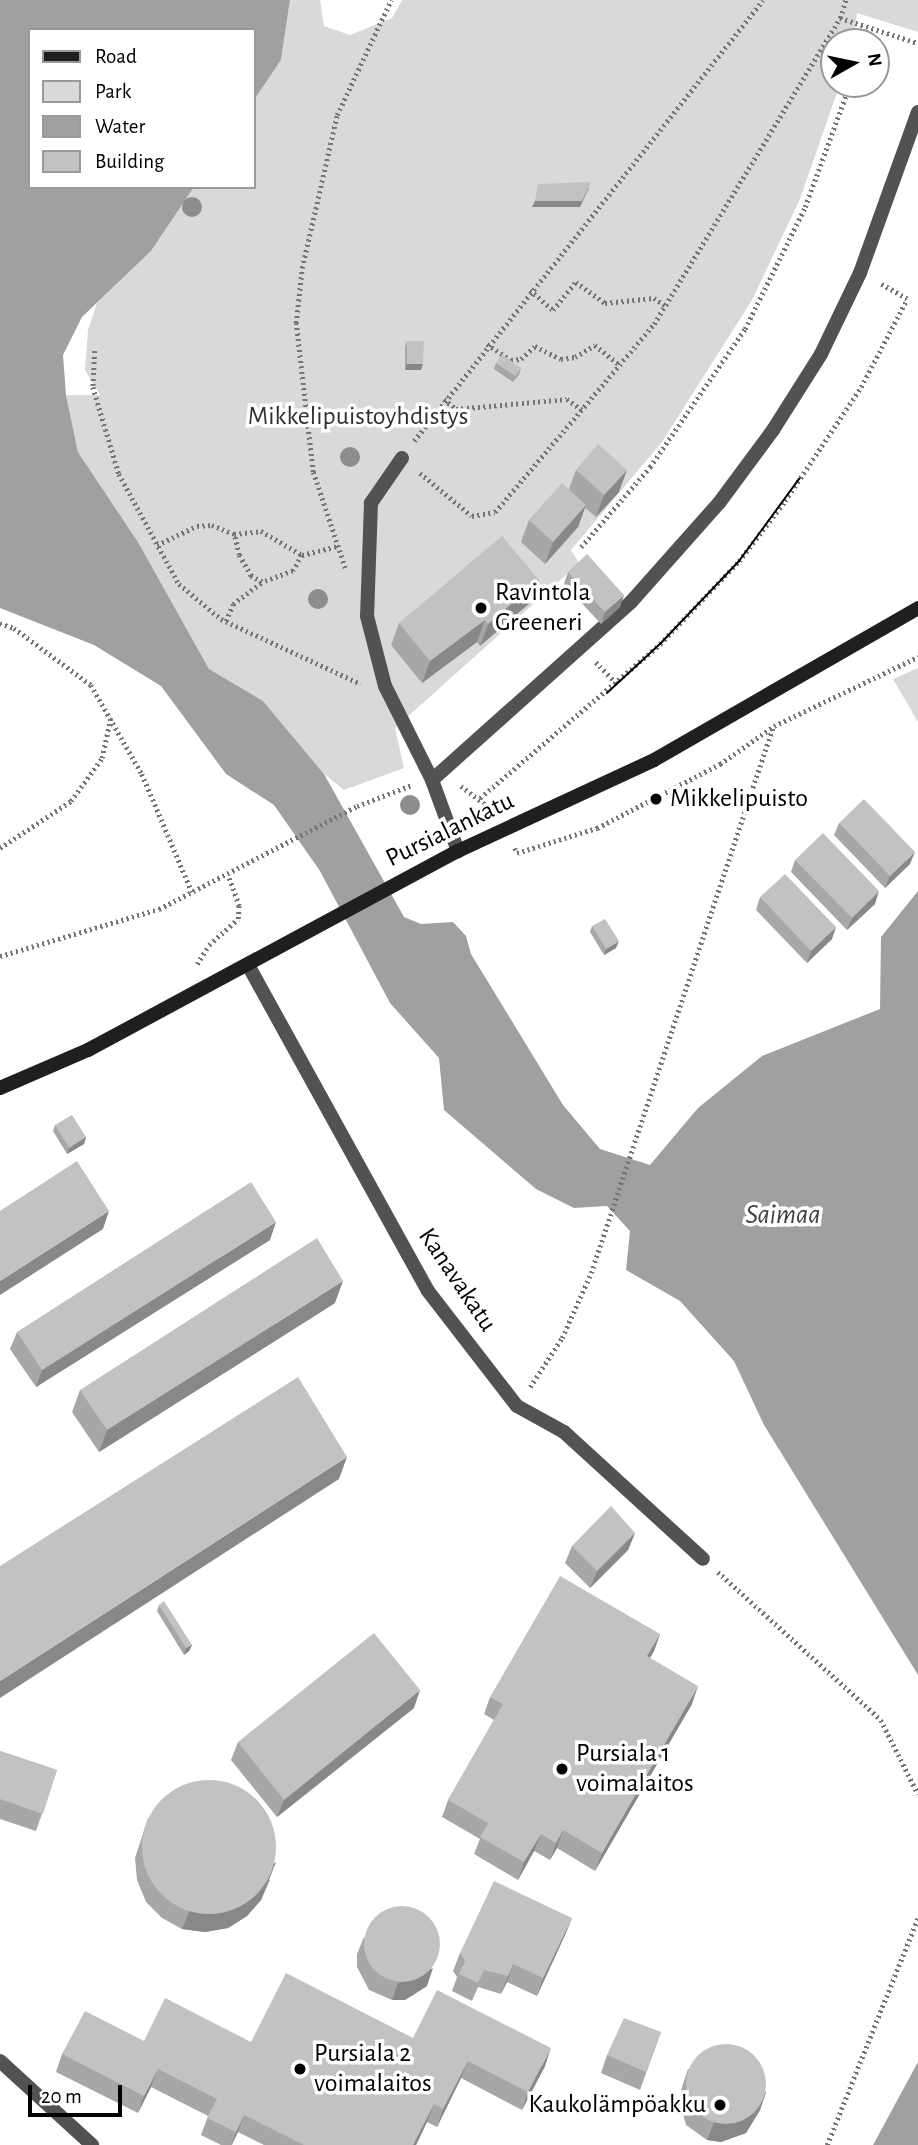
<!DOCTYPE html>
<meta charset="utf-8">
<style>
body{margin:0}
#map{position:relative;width:918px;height:2145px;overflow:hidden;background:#fff;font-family:"Alegreya Sans",sans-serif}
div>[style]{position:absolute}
.green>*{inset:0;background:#d9d9d9}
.water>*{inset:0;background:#a0a0a0}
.path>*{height:4.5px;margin-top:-2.25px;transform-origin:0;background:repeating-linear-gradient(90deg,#747474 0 2px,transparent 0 5.5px)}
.lane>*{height:14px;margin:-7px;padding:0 7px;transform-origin:7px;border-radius:7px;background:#525252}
.street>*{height:14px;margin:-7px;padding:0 7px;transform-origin:7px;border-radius:7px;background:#525252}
.secondary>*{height:14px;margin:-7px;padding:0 7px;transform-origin:7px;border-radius:7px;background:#1f1f1f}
.tram>*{height:2px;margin:-1px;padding:0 1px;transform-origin:1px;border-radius:1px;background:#000}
.trees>*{width:20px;height:20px;margin:-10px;border-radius:50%;background:#8d8d8d}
.wall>*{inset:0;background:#a7a7a7}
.shaded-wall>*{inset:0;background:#888}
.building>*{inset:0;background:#c2c2c2}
.round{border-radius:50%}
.dots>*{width:19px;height:19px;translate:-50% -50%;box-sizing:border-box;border:4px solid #fff;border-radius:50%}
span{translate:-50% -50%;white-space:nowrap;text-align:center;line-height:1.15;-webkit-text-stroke:7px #fff;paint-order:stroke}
.park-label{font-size:26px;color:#303030}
.poi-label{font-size:26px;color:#000}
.left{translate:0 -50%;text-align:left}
.right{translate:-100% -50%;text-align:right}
.street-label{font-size:26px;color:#000}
.water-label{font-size:28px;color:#414141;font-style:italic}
.legend{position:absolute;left:28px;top:28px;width:228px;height:161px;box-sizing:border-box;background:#fff;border:2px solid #999;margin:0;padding:9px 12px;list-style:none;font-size:21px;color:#000}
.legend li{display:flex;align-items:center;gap:14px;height:35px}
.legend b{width:35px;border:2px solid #999}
.north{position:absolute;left:820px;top:28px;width:70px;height:70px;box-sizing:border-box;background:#fff;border:2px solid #999;border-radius:50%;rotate:81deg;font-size:19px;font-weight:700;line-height:28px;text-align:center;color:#000}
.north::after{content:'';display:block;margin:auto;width:24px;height:32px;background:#000;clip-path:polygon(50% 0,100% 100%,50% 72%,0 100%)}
.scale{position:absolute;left:28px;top:2085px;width:94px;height:32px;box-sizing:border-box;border:4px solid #000;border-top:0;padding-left:9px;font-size:21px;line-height:24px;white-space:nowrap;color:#000;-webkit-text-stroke:5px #fff;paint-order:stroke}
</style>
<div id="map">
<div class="green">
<i style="clip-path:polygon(290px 0,320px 0,324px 26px,350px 35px,392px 18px,402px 0,918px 0,918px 32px,857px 13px,854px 42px,834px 42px,834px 84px,840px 84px,800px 199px,752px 300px,662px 442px,571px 550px,579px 563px,395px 728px,404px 768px,344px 790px,324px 774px,263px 701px,209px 669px,138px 542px,78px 452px,66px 395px,100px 395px,85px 370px,88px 330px,97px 303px,151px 251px,194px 187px,254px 187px,254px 100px,281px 60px)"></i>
<i style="clip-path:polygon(918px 668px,918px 722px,893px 679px)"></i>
</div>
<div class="water">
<i style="clip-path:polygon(0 0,290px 0,281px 60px,254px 100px,254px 30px,30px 30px,30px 187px,194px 187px,151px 251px,82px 317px,63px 355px,66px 395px,78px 452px,138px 542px,209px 669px,263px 701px,324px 774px,404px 917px,421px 924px,453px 922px,466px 936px,471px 954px,563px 1105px,600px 1149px,650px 1165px,698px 1108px,762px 1056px,880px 1009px,881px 937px,918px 891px,918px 1675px,764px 1425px,734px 1361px,680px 1301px,626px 1270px,630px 1231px,607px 1206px,574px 1208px,536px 1189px,444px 1110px,439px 1058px,390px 1003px,320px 871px,274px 805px,226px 774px,161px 686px,94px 645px,0 608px)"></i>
<i style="clip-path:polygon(918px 2062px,918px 2145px,873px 2145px)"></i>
</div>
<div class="path">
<i style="left:840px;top:18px;width:82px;rotate:17.8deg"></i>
<i style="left:862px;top:42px;width:16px;rotate:-72deg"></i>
<i style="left:530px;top:290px;width:30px;rotate:41deg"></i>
<i style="left:553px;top:310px;width:36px;rotate:-51deg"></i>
<i style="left:576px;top:282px;width:36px;rotate:36deg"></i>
<i style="left:605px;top:303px;width:49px;rotate:-5.8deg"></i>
<i style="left:654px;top:298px;width:14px;rotate:34deg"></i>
<i style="left:487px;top:344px;width:29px;rotate:34deg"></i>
<i style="left:511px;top:360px;width:10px;rotate:-6deg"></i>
<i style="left:521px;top:359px;width:19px;rotate:-43deg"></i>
<i style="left:535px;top:346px;width:29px;rotate:27deg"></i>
<i style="left:561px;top:359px;width:14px;rotate:-8deg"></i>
<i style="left:575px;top:357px;width:23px;rotate:-31deg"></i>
<i style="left:595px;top:345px;width:32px;rotate:39deg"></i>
<i style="left:95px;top:351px;width:36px;rotate:93deg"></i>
<i style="left:93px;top:387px;width:91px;rotate:73.4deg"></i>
<i style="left:119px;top:474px;width:125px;rotate:61.4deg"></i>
<i style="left:179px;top:584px;width:55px;rotate:39.8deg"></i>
<i style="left:221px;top:619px;width:154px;rotate:24.9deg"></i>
<i style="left:444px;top:399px;width:16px;rotate:40deg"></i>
<i style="left:456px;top:409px;width:111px;rotate:-5.1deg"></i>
<i style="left:567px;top:399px;width:19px;rotate:36deg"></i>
<i style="left:414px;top:441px;width:562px;rotate:-51.64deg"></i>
<i style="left:420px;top:473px;width:67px;rotate:39.6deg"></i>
<i style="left:472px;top:516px;width:23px;rotate:-10deg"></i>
<i style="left:495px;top:512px;width:246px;rotate:-49.8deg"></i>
<i style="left:654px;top:324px;width:358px;rotate:-58.7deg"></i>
<i style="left:840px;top:18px;width:19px;rotate:-72deg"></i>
<i style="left:157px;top:545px;width:44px;rotate:-25.4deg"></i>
<i style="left:197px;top:526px;width:15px;rotate:-4deg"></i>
<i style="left:212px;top:525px;width:24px;rotate:22deg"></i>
<i style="left:581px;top:547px;width:106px;rotate:-49.2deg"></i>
<i style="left:650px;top:467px;width:168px;rotate:-55.5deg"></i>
<i style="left:745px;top:329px;width:136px;rotate:-63.8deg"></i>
<i style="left:805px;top:207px;width:131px;rotate:-69.9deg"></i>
<i style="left:302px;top:555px;width:18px;rotate:119deg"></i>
<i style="left:293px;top:571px;width:33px;rotate:160deg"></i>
<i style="left:262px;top:582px;width:13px;rotate:-151deg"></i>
<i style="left:251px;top:576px;width:24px;rotate:-120deg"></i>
<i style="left:239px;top:555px;width:22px;rotate:-103deg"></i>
<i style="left:234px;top:534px;width:27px;rotate:-6deg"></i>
<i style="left:261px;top:531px;width:48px;rotate:30.3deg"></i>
<i style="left:302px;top:555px;width:36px;rotate:-14deg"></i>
<i style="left:345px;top:568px;width:101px;rotate:-108.4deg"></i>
<i style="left:313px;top:472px;width:150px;rotate:-96.5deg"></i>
<i style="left:296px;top:323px;width:55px;rotate:-83.8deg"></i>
<i style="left:302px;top:268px;width:157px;rotate:-77.1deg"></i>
<i style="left:337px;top:115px;width:127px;rotate:-64.8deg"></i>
<i style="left:226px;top:621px;width:18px;rotate:-68deg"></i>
<i style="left:233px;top:604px;width:36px;rotate:-37deg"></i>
<i style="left:0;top:623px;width:15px;rotate:20deg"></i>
<i style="left:14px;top:628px;width:96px;rotate:36.5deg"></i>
<i style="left:91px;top:685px;width:103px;rotate:60.2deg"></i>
<i style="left:142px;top:774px;width:128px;rotate:67deg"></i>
<i style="left:596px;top:662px;width:30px;rotate:46deg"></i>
<i style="left:461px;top:786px;width:40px;rotate:37deg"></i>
<i style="left:480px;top:798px;width:237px;rotate:-40.5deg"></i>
<i style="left:660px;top:644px;width:115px;rotate:-46.4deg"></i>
<i style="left:739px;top:561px;width:76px;rotate:-52.5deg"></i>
<i style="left:785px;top:501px;width:137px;rotate:-56.3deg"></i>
<i style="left:861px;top:387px;width:99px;rotate:-62.4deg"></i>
<i style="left:907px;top:299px;width:32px;rotate:-150deg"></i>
<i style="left:0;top:848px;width:85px;rotate:-33.5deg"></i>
<i style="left:71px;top:801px;width:53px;rotate:-54.2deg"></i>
<i style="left:102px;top:758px;width:40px;rotate:-78deg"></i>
<i style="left:515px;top:848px;width:5px;rotate:68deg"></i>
<i style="left:517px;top:853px;width:84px;rotate:-17.4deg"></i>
<i style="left:597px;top:828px;width:139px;rotate:-27.5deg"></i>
<i style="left:720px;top:764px;width:66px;rotate:-35.1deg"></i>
<i style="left:774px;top:726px;width:160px;rotate:-25.6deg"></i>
<i style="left:0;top:956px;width:166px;rotate:-16.5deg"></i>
<i style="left:159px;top:909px;width:223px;rotate:-27.5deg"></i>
<i style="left:357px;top:806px;width:59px;rotate:-20.9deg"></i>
<i style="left:197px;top:964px;width:22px;rotate:-58deg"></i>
<i style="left:209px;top:945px;width:39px;rotate:-42deg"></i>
<i style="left:238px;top:919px;width:13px;rotate:-86deg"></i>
<i style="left:239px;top:906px;width:33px;rotate:-110deg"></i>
<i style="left:530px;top:1387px;width:59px;rotate:-56.9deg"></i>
<i style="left:562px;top:1338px;width:71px;rotate:-66deg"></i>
<i style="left:591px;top:1273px;width:576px;rotate:-71.57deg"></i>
<i style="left:718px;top:1572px;width:220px;rotate:42.2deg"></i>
<i style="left:881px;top:1720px;width:83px;rotate:63.4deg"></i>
<i style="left:827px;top:2145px;width:245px;rotate:-68.2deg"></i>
</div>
<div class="lane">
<i style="left:402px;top:458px;width:55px;rotate:124.6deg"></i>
<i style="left:371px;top:503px;width:113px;rotate:92deg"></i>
<i style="left:367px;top:616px;width:72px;rotate:75.6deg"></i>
<i style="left:385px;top:686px;width:105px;rotate:63.4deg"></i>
<i style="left:432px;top:780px;width:76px;rotate:69.9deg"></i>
<i style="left:432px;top:780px;width:267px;rotate:-41.8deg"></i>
<i style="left:631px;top:602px;width:132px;rotate:-48.4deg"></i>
<i style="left:719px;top:503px;width:91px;rotate:-53.5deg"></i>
<i style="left:773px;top:430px;width:90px;rotate:-57.7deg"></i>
<i style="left:821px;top:354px;width:90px;rotate:-64.3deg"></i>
<i style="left:860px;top:273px;width:171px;rotate:-70.2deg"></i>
</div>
<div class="street">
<i style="left:248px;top:965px;width:372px;rotate:61.1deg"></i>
<i style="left:428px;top:1291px;width:145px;rotate:52.3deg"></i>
<i style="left:517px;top:1406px;width:54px;rotate:29deg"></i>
<i style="left:564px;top:1432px;width:188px;rotate:42.4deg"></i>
<i style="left:0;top:2061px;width:125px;rotate:42.4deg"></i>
</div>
<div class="secondary">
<i style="left:0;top:1088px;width:96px;rotate:-23.4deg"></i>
<i style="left:88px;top:1050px;width:420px;rotate:-28.3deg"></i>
<i style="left:458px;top:851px;width:216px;rotate:-24.9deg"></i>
<i style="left:654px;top:760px;width:305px;rotate:-29.9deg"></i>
</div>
<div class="tram">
<i style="left:607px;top:693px;width:72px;rotate:-42.8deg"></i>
<i style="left:660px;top:644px;width:115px;rotate:-46.4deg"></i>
<i style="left:739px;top:561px;width:102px;rotate:-53.8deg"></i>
</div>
<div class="trees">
<i style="left:192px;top:207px"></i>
<i style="left:350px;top:457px"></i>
<i style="left:318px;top:599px"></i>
<i style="left:410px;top:805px"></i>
</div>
<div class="wall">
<i style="clip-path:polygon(407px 341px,421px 370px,405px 370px,405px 347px)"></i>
<i style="clip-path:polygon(496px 363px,521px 368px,519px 375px,513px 382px,494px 369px)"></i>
<i style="clip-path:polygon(576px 470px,619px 492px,596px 517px,585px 508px,578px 527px,545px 564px,521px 542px,529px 520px,569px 489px)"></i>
<i style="clip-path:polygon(568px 572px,620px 607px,601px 624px,564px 584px)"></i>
<i style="clip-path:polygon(539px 580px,531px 602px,480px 646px,477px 642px,422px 683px,391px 645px,399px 623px)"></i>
<i style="clip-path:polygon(839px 823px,910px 864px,885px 888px,834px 835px)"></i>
<i style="clip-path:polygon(795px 860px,875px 904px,847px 930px,791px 872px)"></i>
<i style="clip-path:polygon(760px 897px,832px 939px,807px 963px,756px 910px)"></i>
<i style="clip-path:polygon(592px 926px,616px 948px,604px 955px,590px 932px)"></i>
<i style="clip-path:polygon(55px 1125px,86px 1137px,84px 1144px,67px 1154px,53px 1131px)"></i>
<i style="clip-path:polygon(270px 1240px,36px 1387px,10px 1349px,17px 1332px)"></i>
<i style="clip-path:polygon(335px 1303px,99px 1452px,72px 1412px,80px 1390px)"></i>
<i style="clip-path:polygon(635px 1533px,628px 1550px,590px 1588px,565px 1563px,572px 1546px)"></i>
<i style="clip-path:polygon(159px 1605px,192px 1645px,189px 1651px,184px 1655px,157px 1611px)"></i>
<i style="clip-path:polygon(660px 1634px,654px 1651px,650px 1658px,692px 1704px,595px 1871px,557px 1848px,550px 1860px,534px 1851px,518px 1880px,474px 1854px,480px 1839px,442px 1817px,448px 1800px,494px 1720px,484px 1714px,490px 1697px)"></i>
<i style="clip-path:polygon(414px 1708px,277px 1817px,231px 1760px,238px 1742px)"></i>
<i style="clip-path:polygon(0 1751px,57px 1770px,36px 1831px,0 1819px)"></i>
<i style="clip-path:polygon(148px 1818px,270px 1880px,261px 1900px,247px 1916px,228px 1928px,205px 1932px,182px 1929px,162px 1918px,146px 1902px,137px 1880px,135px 1858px)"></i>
<i style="clip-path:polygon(572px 1918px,565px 1935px,537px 1996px,507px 1982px,501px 1994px,478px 1987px,472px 2001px,452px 1991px,457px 1977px,453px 1971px,460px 1953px)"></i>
<i style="clip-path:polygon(364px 1937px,427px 1986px,405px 2000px,392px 2000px,369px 1990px,357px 1967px,357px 1954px)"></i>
<i style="clip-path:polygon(661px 2032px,640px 2090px,601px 2073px,607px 2055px)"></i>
<i style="clip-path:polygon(413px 2038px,545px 2066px,522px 2110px,461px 2078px,437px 2127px,427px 2122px,416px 2145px,264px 2145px,238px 2132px,232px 2145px,221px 2145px,201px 2135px,208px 2116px,151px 2087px,138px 2113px,56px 2072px,62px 2054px,144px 2041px,251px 2042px)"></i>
<i style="clip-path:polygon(688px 2069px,766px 2092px,760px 2110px,746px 2133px,721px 2142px,707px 2140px,686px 2125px,679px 2099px,682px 2087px)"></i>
</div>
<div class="shaded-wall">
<i style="clip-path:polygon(589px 188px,580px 207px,532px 207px,535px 201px)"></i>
<i style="clip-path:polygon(407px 364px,423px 364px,421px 370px,405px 370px)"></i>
<i style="clip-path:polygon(627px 470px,619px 492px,596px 517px,604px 495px)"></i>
<i style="clip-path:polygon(586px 505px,578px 527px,545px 564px,553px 542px)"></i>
<i style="clip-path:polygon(539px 580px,531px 602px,480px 646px,488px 624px)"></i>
<i style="clip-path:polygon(624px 595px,620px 607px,601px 624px,605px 612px)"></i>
<i style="clip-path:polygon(485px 620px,477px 642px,422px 683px,430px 661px)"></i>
<i style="clip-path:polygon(915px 852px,910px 864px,885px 888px,890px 876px)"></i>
<i style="clip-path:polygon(879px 891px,875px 904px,847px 930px,852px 918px)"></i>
<i style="clip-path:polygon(836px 927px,832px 939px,807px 963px,811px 951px)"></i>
<i style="clip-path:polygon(619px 941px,616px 948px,604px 955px,606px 949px)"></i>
<i style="clip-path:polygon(86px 1137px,84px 1144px,67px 1154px,69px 1148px)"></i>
<i style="clip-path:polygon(109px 1211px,103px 1229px,0 1295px,0 1281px)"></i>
<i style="clip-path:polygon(276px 1222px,270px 1240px,36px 1387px,42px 1370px)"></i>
<i style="clip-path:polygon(343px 1281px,335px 1303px,99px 1452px,107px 1430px)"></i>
<i style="clip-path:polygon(347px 1457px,339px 1479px,0 1698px,0 1681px)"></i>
<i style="clip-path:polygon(635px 1533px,628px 1550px,590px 1588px,597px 1571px)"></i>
<i style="clip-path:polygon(660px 1634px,654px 1651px,640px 1674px,647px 1656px)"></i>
<i style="clip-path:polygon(192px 1645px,189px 1651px,184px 1655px,186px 1648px)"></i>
<i style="clip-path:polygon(698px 1686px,692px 1704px,595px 1871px,602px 1853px)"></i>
<i style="clip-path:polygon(420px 1690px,414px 1708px,277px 1817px,284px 1800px)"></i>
<i style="clip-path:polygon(563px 1830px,557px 1848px,550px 1860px,556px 1843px)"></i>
<i style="clip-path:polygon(541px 1834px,534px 1851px,518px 1880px,524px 1862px)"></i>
<i style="clip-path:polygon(276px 1862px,261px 1900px,247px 1916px,228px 1928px,205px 1932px,182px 1929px,189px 1912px)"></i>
<i style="clip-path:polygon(572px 1918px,565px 1935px,537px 1996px,543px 1978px)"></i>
<i style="clip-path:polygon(513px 1964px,507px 1982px,501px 1994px,508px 1976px)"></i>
<i style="clip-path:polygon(433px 1968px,427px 1986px,405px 2000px,392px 2000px,398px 1983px)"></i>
<i style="clip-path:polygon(551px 2048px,545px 2066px,522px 2110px,528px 2092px)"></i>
<i style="clip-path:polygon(468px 2061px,461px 2078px,437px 2127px,443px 2109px)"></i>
<i style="clip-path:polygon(158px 2069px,151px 2087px,138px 2113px,144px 2096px)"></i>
<i style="clip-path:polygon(766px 2092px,760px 2110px,746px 2133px,721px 2142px,707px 2140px,714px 2123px)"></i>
<i style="clip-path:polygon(434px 2104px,427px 2122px,416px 2145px,413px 2145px)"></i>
<i style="clip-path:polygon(244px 2115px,238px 2132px,231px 2145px,236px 2132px)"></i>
</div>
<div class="building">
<i style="clip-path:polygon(591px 182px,582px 201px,535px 201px,538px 184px)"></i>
<i style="clip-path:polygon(407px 341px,424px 341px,423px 364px,407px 364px)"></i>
<i style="clip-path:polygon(502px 354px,521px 368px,515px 376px,496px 363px)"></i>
<i style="clip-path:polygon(598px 444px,627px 470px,604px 495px,576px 470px)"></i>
<i style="clip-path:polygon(562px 483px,586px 505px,553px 542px,529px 520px)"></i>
<i style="clip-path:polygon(502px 536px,539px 580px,488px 624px,485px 620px,430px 661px,399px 623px)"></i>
<i style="clip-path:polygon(587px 554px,624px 595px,605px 612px,568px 572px)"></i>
<i style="clip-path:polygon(864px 799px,915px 852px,890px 876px,839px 823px)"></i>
<i style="clip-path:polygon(823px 833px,879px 891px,852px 918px,795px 860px)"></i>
<i style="clip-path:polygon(785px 874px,836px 927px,811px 951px,760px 897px)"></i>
<i style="clip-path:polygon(605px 919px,619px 941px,606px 949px,592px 926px)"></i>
<i style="clip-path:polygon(72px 1115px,86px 1137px,69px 1148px,55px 1125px)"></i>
<i style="clip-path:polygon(77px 1161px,109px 1211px,0 1281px,0 1211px)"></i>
<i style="clip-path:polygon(251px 1182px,276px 1222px,42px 1370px,17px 1332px)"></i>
<i style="clip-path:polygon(317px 1238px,343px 1281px,107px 1430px,80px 1390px)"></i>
<i style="clip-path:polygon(298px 1377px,347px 1457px,0 1681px,0 1566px)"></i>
<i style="clip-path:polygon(611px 1506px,635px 1533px,597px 1571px,572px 1546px)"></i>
<i style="clip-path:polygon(560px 1576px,660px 1634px,647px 1656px,698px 1686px,602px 1853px,563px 1830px,556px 1843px,541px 1834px,524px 1862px,480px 1837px,488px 1823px,448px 1800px,503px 1704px,490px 1697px)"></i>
<i style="clip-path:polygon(164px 1601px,192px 1645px,186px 1648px,159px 1605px)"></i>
<i style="clip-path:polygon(374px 1633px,420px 1690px,284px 1800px,238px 1742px)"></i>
<i style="clip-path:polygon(0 1751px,57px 1770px,43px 1814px,0 1799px)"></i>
<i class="round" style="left:142px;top:1780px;width:134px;height:134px"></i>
<i style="clip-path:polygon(494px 1881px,572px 1918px,543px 1978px,513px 1964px,508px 1976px,484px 1970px,478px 1983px,459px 1974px,465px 1961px,460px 1953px)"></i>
<i class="round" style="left:364px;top:1906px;width:76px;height:76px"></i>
<i style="clip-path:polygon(286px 1973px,413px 2038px,437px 1990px,551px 2048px,528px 2092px,468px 2061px,443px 2109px,434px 2104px,413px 2145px,304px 2145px,244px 2115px,236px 2132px,207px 2118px,217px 2099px,158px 2069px,144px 2096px,62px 2054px,85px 2011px,144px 2041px,165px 1998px,251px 2042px)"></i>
<i style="clip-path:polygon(624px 2018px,661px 2032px,646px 2072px,607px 2055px)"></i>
<i class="round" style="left:686px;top:2044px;width:80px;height:80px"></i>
</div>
<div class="dots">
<i style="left:481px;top:608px;background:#000"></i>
<i style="left:656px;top:799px;background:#000"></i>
<i style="left:562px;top:1769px;background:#000"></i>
<i style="left:300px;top:2069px;background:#000"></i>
<i style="left:720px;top:2105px;background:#000"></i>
</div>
<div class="park-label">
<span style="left:358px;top:417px">Mikkelipuistoyhdistys</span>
</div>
<div class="poi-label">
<span class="left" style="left:495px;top:608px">Ravintola<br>Greeneri</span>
<span class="left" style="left:670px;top:799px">Mikkelipuisto</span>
<span class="left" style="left:576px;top:1769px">Pursiala 1<br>voimalaitos</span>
<span class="left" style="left:314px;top:2069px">Pursiala 2<br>voimalaitos</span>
<span class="right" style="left:706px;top:2105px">Kaukolämpöakku</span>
</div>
<div class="street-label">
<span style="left:450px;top:830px;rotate:-26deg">Pursialankatu</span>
<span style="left:457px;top:1280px;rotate:56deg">Kanavakatu</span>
</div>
<div class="water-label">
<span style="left:783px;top:1215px">Saimaa</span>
</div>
<ul class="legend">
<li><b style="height:9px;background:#1f1f1f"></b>Road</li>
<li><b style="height:19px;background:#d9d9d9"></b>Park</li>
<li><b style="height:19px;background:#a0a0a0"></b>Water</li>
<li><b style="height:19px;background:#c2c2c2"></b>Building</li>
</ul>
<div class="north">N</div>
<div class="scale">20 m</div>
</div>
